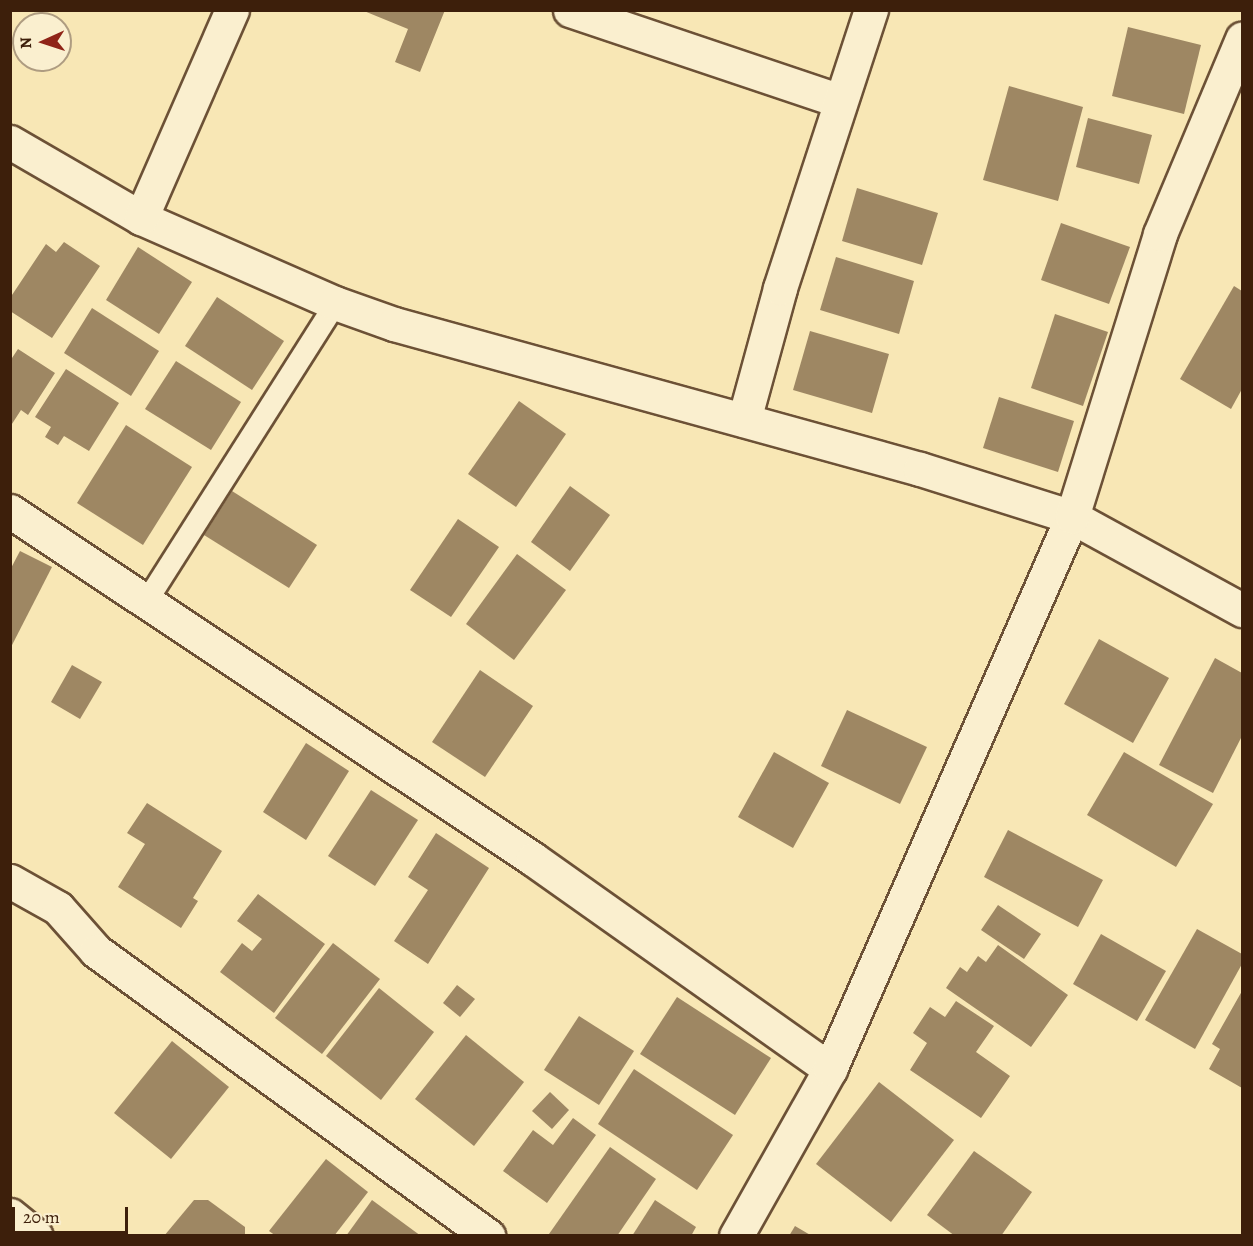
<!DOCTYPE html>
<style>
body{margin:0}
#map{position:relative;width:1253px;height:1246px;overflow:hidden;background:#f8e7b5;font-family:Alegreya,serif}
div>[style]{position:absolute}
.building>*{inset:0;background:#9e8763}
.roads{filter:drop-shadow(2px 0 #6c5136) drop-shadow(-2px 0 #6c5136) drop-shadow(0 2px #6c5136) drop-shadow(0 -2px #6c5136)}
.lane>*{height:21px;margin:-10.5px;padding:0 10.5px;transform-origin:10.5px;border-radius:10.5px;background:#faefcf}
.street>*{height:33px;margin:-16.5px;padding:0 16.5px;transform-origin:16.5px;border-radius:16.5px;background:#faefcf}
span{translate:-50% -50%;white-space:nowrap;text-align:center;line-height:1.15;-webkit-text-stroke:6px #faefcf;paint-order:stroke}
.frame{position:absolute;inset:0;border:12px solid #3d1f0b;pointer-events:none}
.north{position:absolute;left:12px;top:12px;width:60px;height:60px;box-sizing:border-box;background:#faefcf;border:2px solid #ae9c81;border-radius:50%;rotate:267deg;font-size:16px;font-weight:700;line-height:24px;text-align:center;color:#3d1f0b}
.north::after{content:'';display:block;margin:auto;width:21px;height:27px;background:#8f2418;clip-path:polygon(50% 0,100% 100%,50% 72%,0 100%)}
.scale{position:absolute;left:12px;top:1207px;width:116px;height:27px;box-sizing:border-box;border:3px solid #3d1f0b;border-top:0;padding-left:8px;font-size:18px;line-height:21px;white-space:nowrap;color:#3d1f0b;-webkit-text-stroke:4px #faefcf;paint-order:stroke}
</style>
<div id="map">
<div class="building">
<i style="clip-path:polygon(445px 10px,420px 72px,395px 62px,408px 29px,364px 11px)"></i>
<i style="clip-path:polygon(1128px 27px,1201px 45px,1184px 114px,1112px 96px)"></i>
<i style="clip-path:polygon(1009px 86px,1083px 107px,1058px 201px,983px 180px)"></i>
<i style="clip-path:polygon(1088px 118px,1152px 135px,1139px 184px,1076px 167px)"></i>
<i style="clip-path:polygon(857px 188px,938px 213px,922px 265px,842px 241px)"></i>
<i style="clip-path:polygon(1061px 223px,1130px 247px,1109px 304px,1041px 280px)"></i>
<i style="clip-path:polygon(64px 242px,100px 266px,52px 338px,10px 311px,10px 298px,46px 244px,56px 252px)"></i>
<i style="clip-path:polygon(138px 247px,192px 282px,159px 334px,106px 300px)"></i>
<i style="clip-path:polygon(836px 257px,914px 281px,899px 334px,820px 310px)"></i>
<i style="clip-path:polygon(1234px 286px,1242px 291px,1242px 389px,1231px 409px,1180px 379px)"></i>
<i style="clip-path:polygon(217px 297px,284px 341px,252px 390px,185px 346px)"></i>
<i style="clip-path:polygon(92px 308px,159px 351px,131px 396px,64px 353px)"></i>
<i style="clip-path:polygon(1055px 314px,1108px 332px,1083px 406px,1031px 388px)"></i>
<i style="clip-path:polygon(810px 331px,889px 354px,872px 413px,793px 390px)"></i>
<i style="clip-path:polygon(18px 349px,55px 373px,28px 415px,21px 410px,10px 427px,10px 361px)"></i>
<i style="clip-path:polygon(176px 361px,241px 402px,211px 450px,145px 409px)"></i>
<i style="clip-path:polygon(66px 369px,119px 403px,89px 451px,64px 436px,58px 445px,45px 437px,51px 427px,35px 417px)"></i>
<i style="clip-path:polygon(999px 397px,1074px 421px,1058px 472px,983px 448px)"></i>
<i style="clip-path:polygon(519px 401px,566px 434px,516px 507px,468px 474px)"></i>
<i style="clip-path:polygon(126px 425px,192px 467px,143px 545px,77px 503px)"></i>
<i style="clip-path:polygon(570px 486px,610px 515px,570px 571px,531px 542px)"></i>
<i style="clip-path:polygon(232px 491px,317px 545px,289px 588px,204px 535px)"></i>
<i style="clip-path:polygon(458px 519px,499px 547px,451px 617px,410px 590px)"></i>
<i style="clip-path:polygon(20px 551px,52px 567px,10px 649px,10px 570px)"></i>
<i style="clip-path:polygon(517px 554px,566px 590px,514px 660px,466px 624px)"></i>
<i style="clip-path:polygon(1099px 639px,1169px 678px,1133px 743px,1064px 704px)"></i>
<i style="clip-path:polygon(1215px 658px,1242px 673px,1242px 736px,1213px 793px,1159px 765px)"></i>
<i style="clip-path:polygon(72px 665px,102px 682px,80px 719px,51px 702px)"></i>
<i style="clip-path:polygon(480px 670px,533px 706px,485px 777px,432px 742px)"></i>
<i style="clip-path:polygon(847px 710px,927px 747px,900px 804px,821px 766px)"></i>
<i style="clip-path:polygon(306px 743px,349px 771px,306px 840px,263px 812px)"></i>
<i style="clip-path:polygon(774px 752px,829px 783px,793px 848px,738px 817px)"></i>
<i style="clip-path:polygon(1124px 752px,1213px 804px,1176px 867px,1087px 815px)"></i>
<i style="clip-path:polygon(371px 790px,418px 820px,375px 886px,328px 856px)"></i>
<i style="clip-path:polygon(147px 803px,222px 851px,193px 898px,198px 901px,181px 928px,118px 887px,145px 844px,127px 833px)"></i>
<i style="clip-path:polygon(1008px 830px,1103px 880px,1078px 927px,984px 877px)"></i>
<i style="clip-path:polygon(436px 833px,489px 868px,428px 964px,394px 941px,428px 890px,408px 877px)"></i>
<i style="clip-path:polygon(258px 894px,325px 944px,274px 1013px,220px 972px,242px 943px,252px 951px,262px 939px,237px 921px)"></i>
<i style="clip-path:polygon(998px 905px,1041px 934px,1024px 959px,981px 930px)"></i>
<i style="clip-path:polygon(1197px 929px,1242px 954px,1242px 964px,1195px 1049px,1145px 1020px)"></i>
<i style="clip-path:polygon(1101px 934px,1166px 971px,1137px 1021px,1073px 984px)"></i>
<i style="clip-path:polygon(333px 943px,380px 979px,322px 1054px,275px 1018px)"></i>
<i style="clip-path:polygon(998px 945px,1068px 995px,1031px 1047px,946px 988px,960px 967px,967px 972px,978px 956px,986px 962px)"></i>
<i style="clip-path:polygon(457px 985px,475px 999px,460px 1017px,443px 1003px)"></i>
<i style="clip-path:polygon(379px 988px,434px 1032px,381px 1100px,326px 1056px)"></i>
<i style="clip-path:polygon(1242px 991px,1242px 1088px,1209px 1069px,1220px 1049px,1212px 1044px)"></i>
<i style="clip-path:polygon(677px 997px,771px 1058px,735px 1115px,640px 1054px)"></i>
<i style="clip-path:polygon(956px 1001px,994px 1026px,976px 1052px,1010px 1076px,981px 1118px,910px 1070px,927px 1043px,913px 1033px,930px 1007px,945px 1017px)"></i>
<i style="clip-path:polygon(579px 1016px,634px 1051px,599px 1105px,544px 1070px)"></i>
<i style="clip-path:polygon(466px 1035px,524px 1082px,474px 1146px,415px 1099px)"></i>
<i style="clip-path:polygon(172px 1041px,229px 1087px,171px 1159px,114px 1113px)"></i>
<i style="clip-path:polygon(634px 1069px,733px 1135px,697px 1190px,598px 1124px)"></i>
<i style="clip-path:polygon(879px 1082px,954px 1140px,891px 1222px,816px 1164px)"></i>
<i style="clip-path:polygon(550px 1092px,569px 1110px,552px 1129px,532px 1111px)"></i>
<i style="clip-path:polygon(573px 1118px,596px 1135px,547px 1203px,503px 1171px,533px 1130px,553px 1145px)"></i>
<i style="clip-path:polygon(610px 1147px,656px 1179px,617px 1236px,552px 1236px,549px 1234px)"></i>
<i style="clip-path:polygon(974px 1151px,1032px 1192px,1001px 1236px,955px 1236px,927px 1215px)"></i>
<i style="clip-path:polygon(326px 1159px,368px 1192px,334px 1236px,276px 1236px,269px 1231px)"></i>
<i style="clip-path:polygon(194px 1200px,208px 1200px,245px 1227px,245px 1236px,164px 1236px)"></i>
<i style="clip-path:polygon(372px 1200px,421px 1236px,346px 1236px)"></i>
<i style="clip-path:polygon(655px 1200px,696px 1227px,691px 1236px,632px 1236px)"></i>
<i style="clip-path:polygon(795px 1226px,812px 1236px,789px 1236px)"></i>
</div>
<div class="roads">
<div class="lane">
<i style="left:146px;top:601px;width:353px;rotate:-57.6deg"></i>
</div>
<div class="street">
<i style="left:570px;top:10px;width:285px;rotate:18.6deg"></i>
<i style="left:10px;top:142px;width:151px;rotate:30.1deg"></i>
<i style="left:141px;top:218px;width:212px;rotate:23.7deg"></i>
<i style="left:335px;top:303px;width:63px;rotate:19.6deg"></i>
<i style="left:394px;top:324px;width:546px;rotate:15.41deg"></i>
<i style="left:920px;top:469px;width:159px;rotate:17.5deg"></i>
<i style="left:1072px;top:517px;width:194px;rotate:28.7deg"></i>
<i style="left:141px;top:218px;width:227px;rotate:-66.4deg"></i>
<i style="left:744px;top:420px;width:137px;rotate:-74.7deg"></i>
<i style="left:780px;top:288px;width:293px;rotate:-71.9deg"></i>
<i style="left:10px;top:511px;width:628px;rotate:33.64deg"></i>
<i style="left:533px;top:859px;width:364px;rotate:35.3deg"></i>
<i style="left:10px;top:881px;width:55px;rotate:29.4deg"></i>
<i style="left:58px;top:908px;width:57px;rotate:48.5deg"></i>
<i style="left:96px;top:951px;width:485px;rotate:36deg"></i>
<i style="left:10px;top:1215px;width:33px;rotate:39deg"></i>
<i style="left:736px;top:1236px;width:192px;rotate:-60.6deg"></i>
<i style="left:830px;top:1069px;width:603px;rotate:-66.33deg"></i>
<i style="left:1072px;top:517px;width:296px;rotate:-72.7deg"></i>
<i style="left:1160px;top:234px;width:212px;rotate:-67.2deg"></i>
</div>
</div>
<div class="frame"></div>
<div class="north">N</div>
<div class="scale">20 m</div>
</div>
